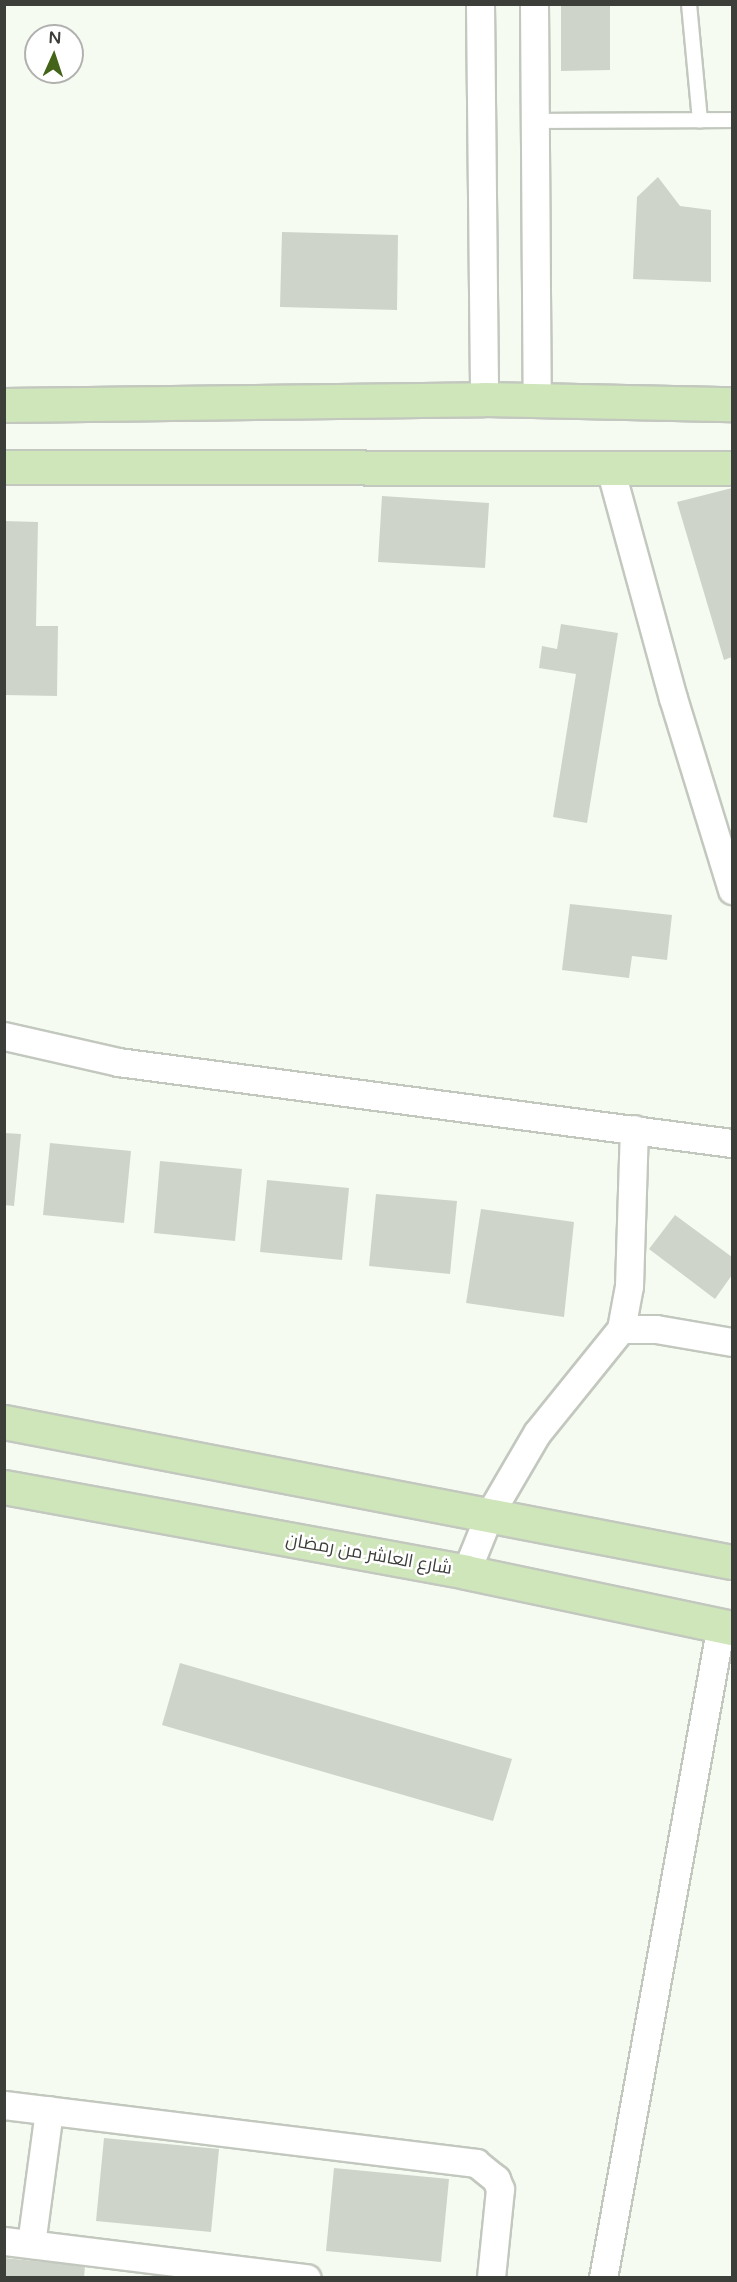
<!DOCTYPE html>
<meta charset="utf-8">
<style>
body{margin:0}
#map{position:relative;width:737px;height:2282px;overflow:hidden;background:#f6fbf2;font-family:"Varela Round",Cairo,sans-serif}
div>[style]{position:absolute}
.building>*{inset:0;background:#cfd4cb}
.roads{filter:drop-shadow(2px 0 #c3c8bf) drop-shadow(-2px 0 #c3c8bf) drop-shadow(0 2px #c3c8bf) drop-shadow(0 -2px #c3c8bf)}
.service>*{height:14px;margin:-7px;padding:0 7px;transform-origin:7px;border-radius:7px;background:#fff}
.minor>*{height:27px;margin:-13.5px;padding:0 13.5px;transform-origin:13.5px;border-radius:13.5px;background:#fff}
.primary>*{height:33px;margin:-16.5px;padding:0 16.5px;transform-origin:16.5px;border-radius:16.5px;background:#cfe5ba}
span{translate:-50% -50%;white-space:nowrap;text-align:center;line-height:1.15;-webkit-text-stroke:5px #fff;paint-order:stroke}
.street-label{font-size:18px;color:#3c3e3a}
.frame{position:absolute;inset:0;border:6px solid #3c3e3a;pointer-events:none}
.north{position:absolute;left:24px;top:24px;width:60px;height:60px;box-sizing:border-box;background:#fff;border:2px solid #b1b2b0;border-radius:50%;rotate:3deg;font-size:16px;font-weight:700;line-height:24px;text-align:center;color:#3c3e3a}
.north::after{content:'';display:block;margin:auto;width:21px;height:27px;background:#44641a;clip-path:polygon(50% 0,100% 100%,50% 72%,0 100%)}
</style>
<div id="map">
<div class="building">
<i style="clip-path:polygon(561px 4px,610px 4px,610px 70px,561px 71px)"></i>
<i style="clip-path:polygon(658px 177px,680px 206px,711px 210px,711px 282px,633px 279px,637px 197px)"></i>
<i style="clip-path:polygon(282px 232px,398px 235px,397px 310px,280px 307px)"></i>
<i style="clip-path:polygon(732px 488px,732px 657px,724px 660px,677px 502px)"></i>
<i style="clip-path:polygon(382px 496px,489px 503px,485px 568px,378px 562px)"></i>
<i style="clip-path:polygon(4px 521px,38px 522px,36px 626px,58px 626px,57px 696px,4px 695px)"></i>
<i style="clip-path:polygon(561px 624px,618px 633px,587px 823px,553px 817px,576px 674px,539px 668px,542px 646px,557px 649px)"></i>
<i style="clip-path:polygon(570px 904px,672px 915px,667px 960px,632px 956px,629px 978px,562px 970px)"></i>
<i style="clip-path:polygon(4px 1133px,21px 1134px,14px 1206px,4px 1205px)"></i>
<i style="clip-path:polygon(50px 1143px,131px 1151px,124px 1223px,43px 1215px)"></i>
<i style="clip-path:polygon(160px 1161px,242px 1169px,235px 1241px,154px 1233px)"></i>
<i style="clip-path:polygon(267px 1180px,349px 1188px,342px 1260px,260px 1252px)"></i>
<i style="clip-path:polygon(376px 1194px,457px 1201px,450px 1274px,369px 1266px)"></i>
<i style="clip-path:polygon(481px 1209px,574px 1222px,564px 1317px,466px 1303px)"></i>
<i style="clip-path:polygon(675px 1215px,732px 1257px,732px 1275px,715px 1299px,649px 1249px)"></i>
<i style="clip-path:polygon(180px 1663px,512px 1759px,493px 1821px,162px 1725px)"></i>
<i style="clip-path:polygon(104px 2138px,219px 2149px,211px 2232px,96px 2221px)"></i>
<i style="clip-path:polygon(334px 2168px,449px 2179px,441px 2262px,326px 2251px)"></i>
<i style="clip-path:polygon(4px 2258px,85px 2266px,84px 2278px,4px 2278px)"></i>
</div>
<div class="roads">
<div class="service">
<i style="left:689px;top:4px;width:117px;rotate:84.6deg"></i>
<i style="left:535px;top:121px;width:197px;rotate:-0.3deg"></i>
</div>
<div class="minor">
<i style="left:480px;top:4px;width:395px;rotate:89.4deg"></i>
<i style="left:534px;top:4px;width:396px;rotate:89.6deg"></i>
<i style="left:610px;top:468px;width:238px;rotate:74.7deg"></i>
<i style="left:673px;top:698px;width:201px;rotate:72.9deg"></i>
<i style="left:4px;top:1036px;width:117px;rotate:12.8deg"></i>
<i style="left:118px;top:1062px;width:619px;rotate:7.52deg"></i>
<i style="left:621px;top:1329px;width:35px"></i>
<i style="left:656px;top:1329px;width:77px;rotate:9.7deg"></i>
<i style="left:466px;top:1572px;width:61px;rotate:-68deg"></i>
<i style="left:489px;top:1515px;width:95px;rotate:-59.7deg"></i>
<i style="left:537px;top:1433px;width:134px;rotate:-51.1deg"></i>
<i style="left:621px;top:1329px;width:44px;rotate:-79.5deg"></i>
<i style="left:629px;top:1286px;width:157px;rotate:-88.2deg"></i>
<i style="left:4px;top:2105px;width:476px;rotate:7deg"></i>
<i style="left:476px;top:2163px;width:26px;rotate:39deg"></i>
<i style="left:496px;top:2179px;width:11px;rotate:68deg"></i>
<i style="left:500px;top:2189px;width:89px;rotate:95.8deg"></i>
<i style="left:4px;top:2241px;width:305px;rotate:7deg"></i>
<i style="left:31px;top:2244px;width:135px;rotate:-82.3deg"></i>
<i style="left:603px;top:2278px;width:664px;rotate:-79.76deg"></i>
</div>
<div class="primary">
<i style="left:4px;top:405px;width:480px;rotate:-0.7deg"></i>
<i style="left:484px;top:399px;width:248px;rotate:1.2deg"></i>
<i style="left:4px;top:467px;width:728px;rotate:0.08deg"></i>
<i style="left:4px;top:1422px;width:741px;rotate:10.89deg"></i>
<i style="left:4px;top:1487px;width:470px;rotate:10.4deg"></i>
<i style="left:466px;top:1572px;width:272px;rotate:11.9deg"></i>
</div>
</div>
<div class="street-label">
<span style="left:369px;top:1554px;rotate:10deg">شارع العاشر من رمضان</span>
</div>
<div class="frame"></div>
<div class="north">N</div>
</div>
